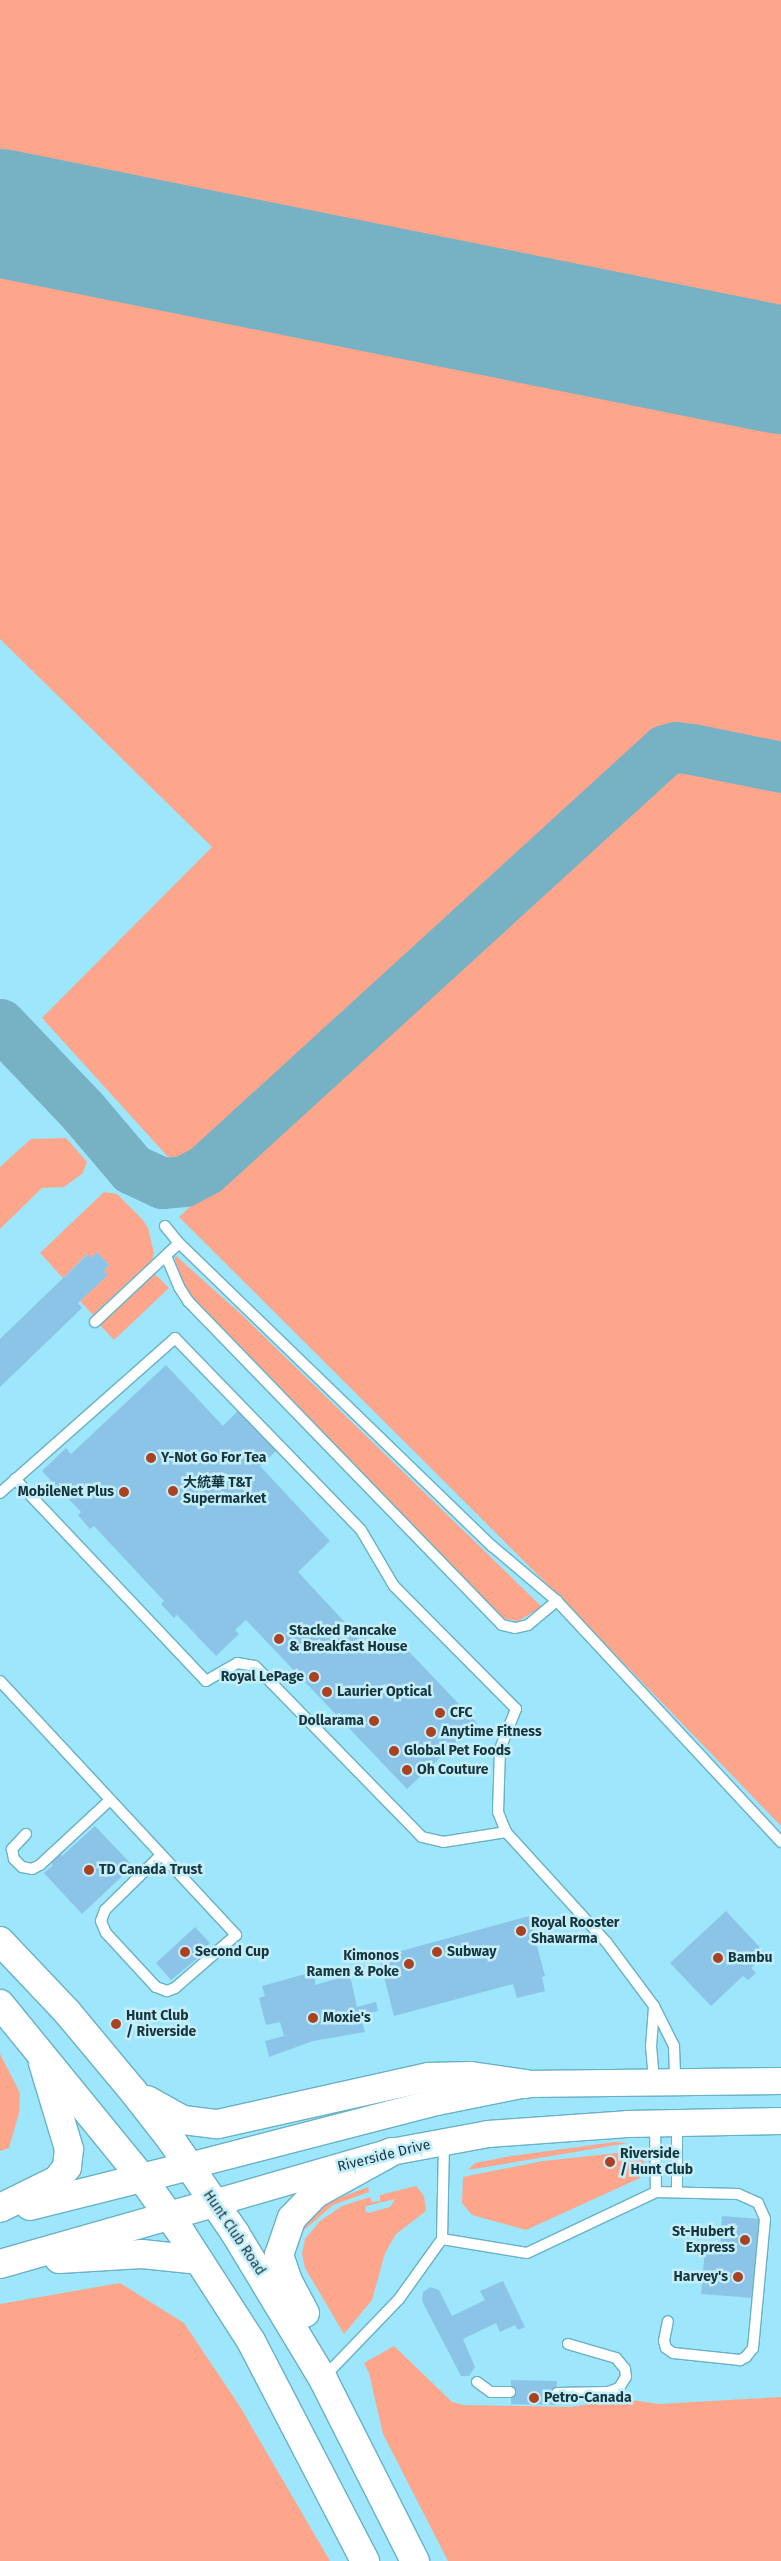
<!DOCTYPE html>
<meta charset="utf-8">
<style>
body{margin:0}
#map{position:relative;width:781px;height:2561px;overflow:hidden;background:#9de6fb;font-family:"Fira Sans","Noto Sans SC",sans-serif}
div>[style]{position:absolute}
.green>*{inset:0;background:#fea68c}
.taxiway>*{height:51px;margin:-25.5px;padding:0 25.5px;transform-origin:25.5px;border-radius:25.5px;background:#76b2c4}
.runway>*{height:128px;margin:-64px;padding:0 64px;transform-origin:64px;border-radius:64px;background:#76b2c4}
.building>*{inset:0;background:#8cc4e8}
.roads{filter:drop-shadow(1px 0 #69b1c5) drop-shadow(-1px 0 #69b1c5) drop-shadow(0 1px #69b1c5) drop-shadow(0 -1px #69b1c5)}
.service>*{height:10px;margin:-5px;padding:0 5px;transform-origin:5px;border-radius:5px;background:#fff}
.secondary>*{height:26px;margin:-13px;padding:0 13px;transform-origin:13px;border-radius:13px;background:#fff}
.primary>*{height:28px;margin:-14px;padding:0 14px;transform-origin:14px;border-radius:14px;background:#fff}
.dots>*{width:14px;height:14px;translate:-50% -50%;box-sizing:border-box;border:2px solid #c4eefa;border-radius:50%}
span{translate:-50% -50%;white-space:nowrap;text-align:center;line-height:1.15;-webkit-text-stroke:5px #c4eefa;paint-order:stroke}
.poi-label{font-size:14px;color:#16353d;font-weight:700}
.left{translate:0 -50%;text-align:left}
.right{translate:-100% -50%;text-align:right}
.street-label{font-size:14px;color:#16353d}
</style>
<div id="map">
<div class="green">
<i style="clip-path:polygon(0 0,781px 0,781px 334px,0 179px)"></i>
<i style="clip-path:polygon(0 246px,781px 407px,781px 751px,665px 728px,198px 1156px,168px 1157px,42px 1018px,212px 847px,0 639px)"></i>
<i style="clip-path:polygon(688px 765px,781px 784px,781px 1826px,560px 1597px,179px 1217px,650px 780px)"></i>
<i style="clip-path:polygon(66px 1138px,87px 1162px,83px 1173px,64px 1187px,42px 1188px,0 1229px,0 1167px,31px 1139px)"></i>
<i style="clip-path:polygon(104px 1192px,117px 1194px,142px 1219px,148px 1228px,154px 1253px,152px 1260px,93px 1315px,80px 1301px,107px 1275px,104px 1271px,109px 1265px,97px 1252px,91px 1258px,87px 1254px,63px 1278px,40px 1253px)"></i>
<i style="clip-path:polygon(174px 1254px,242px 1315px,542px 1607px,518px 1621px,500px 1618px,194px 1301px,180px 1280px)"></i>
<i style="clip-path:polygon(155px 1274px,169px 1288px,114px 1340px,100px 1325px)"></i>
<i style="clip-path:polygon(0 2054px,20px 2093px,19px 2113px,9px 2148px,0 2151px)"></i>
<i style="clip-path:polygon(615px 2142px,628px 2143px,468px 2170px,475px 2163px,511px 2156px)"></i>
<i style="clip-path:polygon(627px 2152px,638px 2159px,643px 2157px,645px 2166px,640px 2178px,526px 2230px,472px 2215px,462px 2203px,463px 2177px,543px 2161px)"></i>
<i style="clip-path:polygon(evenodd,416px 2186px,424px 2196px,426px 2211px,396px 2234px,385px 2253px,372px 2300px,344px 2334px,305px 2268px,302px 2254px,305px 2239px,320px 2221px,342px 2206px,370px 2197px,372px 2202px,380px 2201px,380px 2195px,416px 2186px,395px 2199px,390px 2207px,368px 2213px,365px 2211px,366px 2206px,395px 2199px)"></i>
<i style="clip-path:polygon(368px 2187px,369px 2192px,333px 2205px,304px 2230px,300px 2227px,331px 2201px)"></i>
<i style="clip-path:polygon(120px 2283px,184px 2323px,239px 2405px,330px 2561px,0 2561px,0 2304px)"></i>
<i style="clip-path:polygon(394px 2346px,452px 2402px,463px 2405px,570px 2407px,625px 2399px,659px 2404px,781px 2397px,781px 2561px,448px 2561px,383px 2434px,369px 2373px,364px 2363px)"></i>
</div>
<div class="taxiway">
<i style="left:0;top:208px;width:126px;rotate:11.4deg"></i>
<i style="left:0;top:1024px;width:117px;rotate:46.4deg"></i>
<i style="left:81px;top:1109px;width:79px;rotate:49.6deg"></i>
<i style="left:132px;top:1169px;width:33px;rotate:25deg"></i>
<i style="left:162px;top:1183px;width:22px;rotate:-5deg"></i>
<i style="left:184px;top:1181px;width:24px;rotate:-28deg"></i>
<i style="left:205px;top:1170px;width:623px;rotate:-42.4deg"></i>
<i style="left:665px;top:750px;width:11px;rotate:-15deg"></i>
<i style="left:676px;top:747px;width:16px;rotate:7deg"></i>
<i style="left:692px;top:749px;width:91px;rotate:11.4deg"></i>
</div>
<div class="runway">
<i style="left:0;top:213px;width:797px;rotate:11.37deg"></i>
</div>
<div class="building">
<i style="clip-path:polygon(97px 1252px,109px 1265px,104px 1271px,108px 1275px,78px 1303px,82px 1308px,0 1387px,0 1339px,88px 1254px,91px 1258px)"></i>
<i style="clip-path:polygon(166px 1365px,223px 1426px,239px 1410px,277px 1450px,260px 1466px,330px 1541px,298px 1572px,354px 1632px,359px 1627px,379px 1655px,397px 1639px,477px 1723px,407px 1789px,246px 1620px,235px 1630px,239px 1634px,216px 1656px,177px 1615px,174px 1618px,161px 1604px,164px 1601px,94px 1526px,90px 1529px,78px 1515px,81px 1512px,42px 1471px,66px 1448px,71px 1454px)"></i>
<i style="clip-path:polygon(95px 1826px,133px 1866px,82px 1914px,44px 1873px,53px 1865px,44px 1855px,53px 1846px,62px 1856px)"></i>
<i style="clip-path:polygon(726px 1911px,766px 1954px,751px 1968px,756px 1973px,748px 1980px,743px 1976px,711px 2006px,670px 1963px)"></i>
<i style="clip-path:polygon(529px 1916px,545px 1976px,542px 1977px,545px 1991px,517px 1998px,513px 1984px,394px 2016px,379px 1957px)"></i>
<i style="clip-path:polygon(195px 1927px,210px 1943px,202px 1951px,204px 1953px,171px 1980px,156px 1963px)"></i>
<i style="clip-path:polygon(309px 1973px,315px 1977px,315px 1985px,350px 1975px,357px 2007px,376px 2002px,378px 2011px,360px 2015px,365px 2032px,313px 2041px,269px 2057px,265px 2041px,284px 2036px,280px 2022px,266px 2025px,259px 1998px,265px 1996px,262px 1986px)"></i>
<i style="clip-path:polygon(722px 2216px,760px 2219px,754px 2298px,701px 2294px,705px 2249px,720px 2250px)"></i>
<i style="clip-path:polygon(503px 2281px,525px 2327px,518px 2330px,515px 2325px,500px 2332px,496px 2323px,463px 2339px,475px 2367px,469px 2376px,461px 2376px,422px 2301px,423px 2292px,430px 2287px,439px 2290px,452px 2316px,485px 2300px,480px 2291px)"></i>
<i style="clip-path:polygon(511px 2380px,557px 2381px,556px 2405px,511px 2404px)"></i>
</div>
<div class="roads">
<div class="service">
<i style="left:165px;top:1226px;width:22px;rotate:51deg"></i>
<i style="left:166px;top:1256px;width:34px;rotate:67deg"></i>
<i style="left:179px;top:1287px;width:17px;rotate:57deg"></i>
<i style="left:188px;top:1301px;width:451px;rotate:45.9deg"></i>
<i style="left:502px;top:1625px;width:13px;rotate:13deg"></i>
<i style="left:515px;top:1628px;width:13px;rotate:-13deg"></i>
<i style="left:528px;top:1625px;width:38px;rotate:-40deg"></i>
<i style="left:95px;top:1322px;width:115px;rotate:-43.2deg"></i>
<i style="left:179px;top:1243px;width:436px;rotate:44.1deg"></i>
<i style="left:492px;top:1546px;width:85px;rotate:40.2deg"></i>
<i style="left:557px;top:1601px;width:329px;rotate:47.1deg"></i>
<i style="left:15px;top:1479px;width:278px;rotate:46.6deg"></i>
<i style="left:206px;top:1681px;width:36px;rotate:-30deg"></i>
<i style="left:237px;top:1663px;width:18px;rotate:9deg"></i>
<i style="left:255px;top:1666px;width:239px;rotate:45.7deg"></i>
<i style="left:422px;top:1837px;width:22px;rotate:13deg"></i>
<i style="left:443px;top:1842px;width:64px;rotate:-9deg"></i>
<i style="left:506px;top:1832px;width:150px;rotate:47.7deg"></i>
<i style="left:607px;top:1943px;width:79px;rotate:53.3deg"></i>
<i style="left:654px;top:2006px;width:45px;rotate:63.4deg"></i>
<i style="left:674px;top:2046px;width:34px;rotate:88deg"></i>
<i style="left:0;top:1493px;width:234px;rotate:-41.5deg"></i>
<i style="left:175px;top:1338px;width:267px;rotate:45.9deg"></i>
<i style="left:361px;top:1530px;width:65px;rotate:59.5deg"></i>
<i style="left:394px;top:1586px;width:173px;rotate:45.2deg"></i>
<i style="left:516px;top:1709px;width:43px;rotate:111.8deg"></i>
<i style="left:500px;top:1749px;width:63px;rotate:91.8deg"></i>
<i style="left:498px;top:1812px;width:22px;rotate:68deg"></i>
<i style="left:0;top:1681px;width:347px;rotate:47.1deg"></i>
<i style="left:236px;top:1935px;width:81px;rotate:139deg"></i>
<i style="left:175px;top:1988px;width:9px;rotate:159deg"></i>
<i style="left:167px;top:1991px;width:12px;rotate:-160deg"></i>
<i style="left:156px;top:1987px;width:74px;rotate:-132.8deg"></i>
<i style="left:106px;top:1933px;width:13px;rotate:-113deg"></i>
<i style="left:101px;top:1921px;width:12px;rotate:-70deg"></i>
<i style="left:105px;top:1910px;width:78px;rotate:-44.5deg"></i>
<i style="left:26px;top:1834px;width:21px;rotate:133deg"></i>
<i style="left:12px;top:1849px;width:10px;rotate:79deg"></i>
<i style="left:14px;top:1859px;width:11px;rotate:45deg"></i>
<i style="left:22px;top:1867px;width:10px;rotate:11deg"></i>
<i style="left:32px;top:1869px;width:9px;rotate:-27deg"></i>
<i style="left:40px;top:1865px;width:96px;rotate:-42.9deg"></i>
<i style="left:654px;top:2080px;width:33px;rotate:-95deg"></i>
<i style="left:651px;top:2047px;width:40px;rotate:-85.7deg"></i>
<i style="left:655px;top:2124px;width:68px;rotate:89.2deg"></i>
<i style="left:677px;top:2124px;width:67px;rotate:90deg"></i>
<i style="left:442px;top:2239px;width:86px;rotate:9.4deg"></i>
<i style="left:527px;top:2253px;width:143px;rotate:-25.3deg"></i>
<i style="left:656px;top:2192px;width:82px;rotate:1.4deg"></i>
<i style="left:738px;top:2194px;width:22px;rotate:24deg"></i>
<i style="left:758px;top:2203px;width:17px;rotate:66deg"></i>
<i style="left:765px;top:2219px;width:130px;rotate:95.3deg"></i>
<i style="left:753px;top:2348px;width:11px;rotate:128deg"></i>
<i style="left:746px;top:2357px;width:7px;rotate:153deg"></i>
<i style="left:740px;top:2360px;width:67px;rotate:-174deg"></i>
<i style="left:673px;top:2353px;width:9px;rotate:-144deg"></i>
<i style="left:666px;top:2348px;width:7px;rotate:-106deg"></i>
<i style="left:664px;top:2341px;width:20px;rotate:-79deg"></i>
<i style="left:323px;top:2378px;width:110px;rotate:-46.1deg"></i>
<i style="left:399px;top:2299px;width:74px;rotate:-54.4deg"></i>
<i style="left:442px;top:2239px;width:97px;rotate:-88.8deg"></i>
<i style="left:477px;top:2382px;width:17px;rotate:36deg"></i>
<i style="left:491px;top:2392px;width:19px"></i>
<i style="left:557px;top:2393px;width:51px;rotate:-1.1deg"></i>
<i style="left:608px;top:2392px;width:12px;rotate:-20deg"></i>
<i style="left:619px;top:2388px;width:13px;rotate:-58deg"></i>
<i style="left:626px;top:2377px;width:8px;rotate:-97deg"></i>
<i style="left:625px;top:2369px;width:14px;rotate:-129deg"></i>
<i style="left:616px;top:2358px;width:50px;rotate:-163.7deg"></i>
</div>
<div class="secondary">
<i style="left:189px;top:2166px;width:256px;rotate:-14.5deg"></i>
<i style="left:437px;top:2102px;width:91px;rotate:-11.4deg"></i>
<i style="left:526px;top:2084px;width:255px;rotate:-0.7deg"></i>
<i style="left:214px;top:2203px;width:184px;rotate:-16.1deg"></i>
<i style="left:391px;top:2152px;width:99px;rotate:-10.5deg"></i>
<i style="left:488px;top:2134px;width:140px;rotate:-4.1deg"></i>
<i style="left:628px;top:2124px;width:153px;rotate:-1.1deg"></i>
</div>
<div class="primary">
<i style="left:0;top:1941px;width:99px;rotate:46.6deg"></i>
<i style="left:68px;top:2013px;width:102px;rotate:50.2deg"></i>
<i style="left:133px;top:2091px;width:63px;rotate:52deg"></i>
<i style="left:172px;top:2141px;width:112px;rotate:55.6deg"></i>
<i style="left:235px;top:2233px;width:170px;rotate:58.9deg"></i>
<i style="left:323px;top:2379px;width:204px;rotate:63.2deg"></i>
<i style="left:0;top:2004px;width:225px;rotate:50.8deg"></i>
<i style="left:142px;top:2178px;width:69px;rotate:54.5deg"></i>
<i style="left:182px;top:2234px;width:127px;rotate:57.2deg"></i>
<i style="left:251px;top:2341px;width:248px;rotate:62.6deg"></i>
<i style="left:147px;top:2100px;width:41px;rotate:29.1deg"></i>
<i style="left:183px;top:2120px;width:35px;rotate:7deg"></i>
<i style="left:218px;top:2124px;width:216px;rotate:-12.6deg"></i>
<i style="left:429px;top:2077px;width:42px;rotate:-1.4deg"></i>
<i style="left:471px;top:2076px;width:56px;rotate:8.3deg"></i>
<i style="left:30px;top:2206px;width:164px;rotate:-14.1deg"></i>
<i style="left:0;top:2208px;width:64px;rotate:-26.2deg"></i>
<i style="left:57px;top:2180px;width:16px;rotate:-52deg"></i>
<i style="left:67px;top:2167px;width:18px;rotate:-84deg"></i>
<i style="left:69px;top:2149px;width:90px;rotate:-106.8deg"></i>
<i style="left:59px;top:2259px;width:83px;rotate:-3.4deg"></i>
<i style="left:142px;top:2254px;width:56px;rotate:6.1deg"></i>
<i style="left:0;top:2264px;width:223px;rotate:-15.9deg"></i>
<i style="left:305px;top:2313px;width:36px;rotate:-118deg"></i>
<i style="left:288px;top:2281px;width:28px;rotate:-109deg"></i>
<i style="left:279px;top:2255px;width:39px;rotate:-71deg"></i>
<i style="left:292px;top:2218px;width:33px;rotate:-46deg"></i>
<i style="left:315px;top:2194px;width:87px;rotate:-28.9deg"></i>
</div>
</div>
<div class="dots">
<i style="left:151px;top:1458px;background:#aa4222"></i>
<i style="left:173px;top:1491px;background:#aa4222"></i>
<i style="left:124px;top:1492px;background:#aa4222"></i>
<i style="left:279px;top:1639px;background:#aa4222"></i>
<i style="left:314px;top:1677px;background:#aa4222"></i>
<i style="left:327px;top:1692px;background:#aa4222"></i>
<i style="left:440px;top:1713px;background:#aa4222"></i>
<i style="left:374px;top:1721px;background:#aa4222"></i>
<i style="left:431px;top:1732px;background:#aa4222"></i>
<i style="left:394px;top:1751px;background:#aa4222"></i>
<i style="left:407px;top:1770px;background:#aa4222"></i>
<i style="left:89px;top:1870px;background:#aa4222"></i>
<i style="left:521px;top:1931px;background:#aa4222"></i>
<i style="left:185px;top:1952px;background:#aa4222"></i>
<i style="left:437px;top:1952px;background:#aa4222"></i>
<i style="left:718px;top:1958px;background:#aa4222"></i>
<i style="left:409px;top:1964px;background:#aa4222"></i>
<i style="left:313px;top:2018px;background:#aa4222"></i>
<i style="left:116px;top:2024px;background:#aa4222"></i>
<i style="left:610px;top:2162px;background:#aa4222"></i>
<i style="left:745px;top:2240px;background:#aa4222"></i>
<i style="left:738px;top:2277px;background:#aa4222"></i>
<i style="left:534px;top:2398px;background:#aa4222"></i>
</div>
<div class="poi-label">
<span class="left" style="left:161px;top:1458px">Y-Not Go For Tea</span>
<span class="left" style="left:183px;top:1491px">大統華 T&amp;T<br>Supermarket</span>
<span class="right" style="left:114px;top:1492px">MobileNet Plus</span>
<span class="left" style="left:289px;top:1639px">Stacked Pancake<br>&amp; Breakfast House</span>
<span class="right" style="left:304px;top:1677px">Royal LePage</span>
<span class="left" style="left:337px;top:1692px">Laurier Optical</span>
<span class="left" style="left:450px;top:1713px">CFC</span>
<span class="right" style="left:364px;top:1721px">Dollarama</span>
<span class="left" style="left:441px;top:1732px">Anytime Fitness</span>
<span class="left" style="left:404px;top:1751px">Global Pet Foods</span>
<span class="left" style="left:417px;top:1770px">Oh Couture</span>
<span class="left" style="left:99px;top:1870px">TD Canada Trust</span>
<span class="left" style="left:531px;top:1931px">Royal Rooster<br>Shawarma</span>
<span class="left" style="left:195px;top:1952px">Second Cup</span>
<span class="left" style="left:447px;top:1952px">Subway</span>
<span class="right" style="left:399px;top:1964px">Kimonos<br>Ramen &amp; Poke</span>
<span class="left" style="left:728px;top:1958px">Bambu</span>
<span class="left" style="left:126px;top:2024px">Hunt Club<br>/ Riverside</span>
<span class="left" style="left:323px;top:2018px">Moxie's</span>
<span class="left" style="left:620px;top:2162px">Riverside<br>/ Hunt Club</span>
<span class="right" style="left:735px;top:2240px">St-Hubert<br>Express</span>
<span class="right" style="left:728px;top:2277px">Harvey's</span>
<span class="left" style="left:544px;top:2398px">Petro-Canada</span>
</div>
<div class="street-label">
<span style="left:384px;top:2156px;rotate:-14deg">Riverside Drive</span>
<span style="left:234px;top:2233px;rotate:56deg">Hunt Club Road</span>
</div>
</div>
